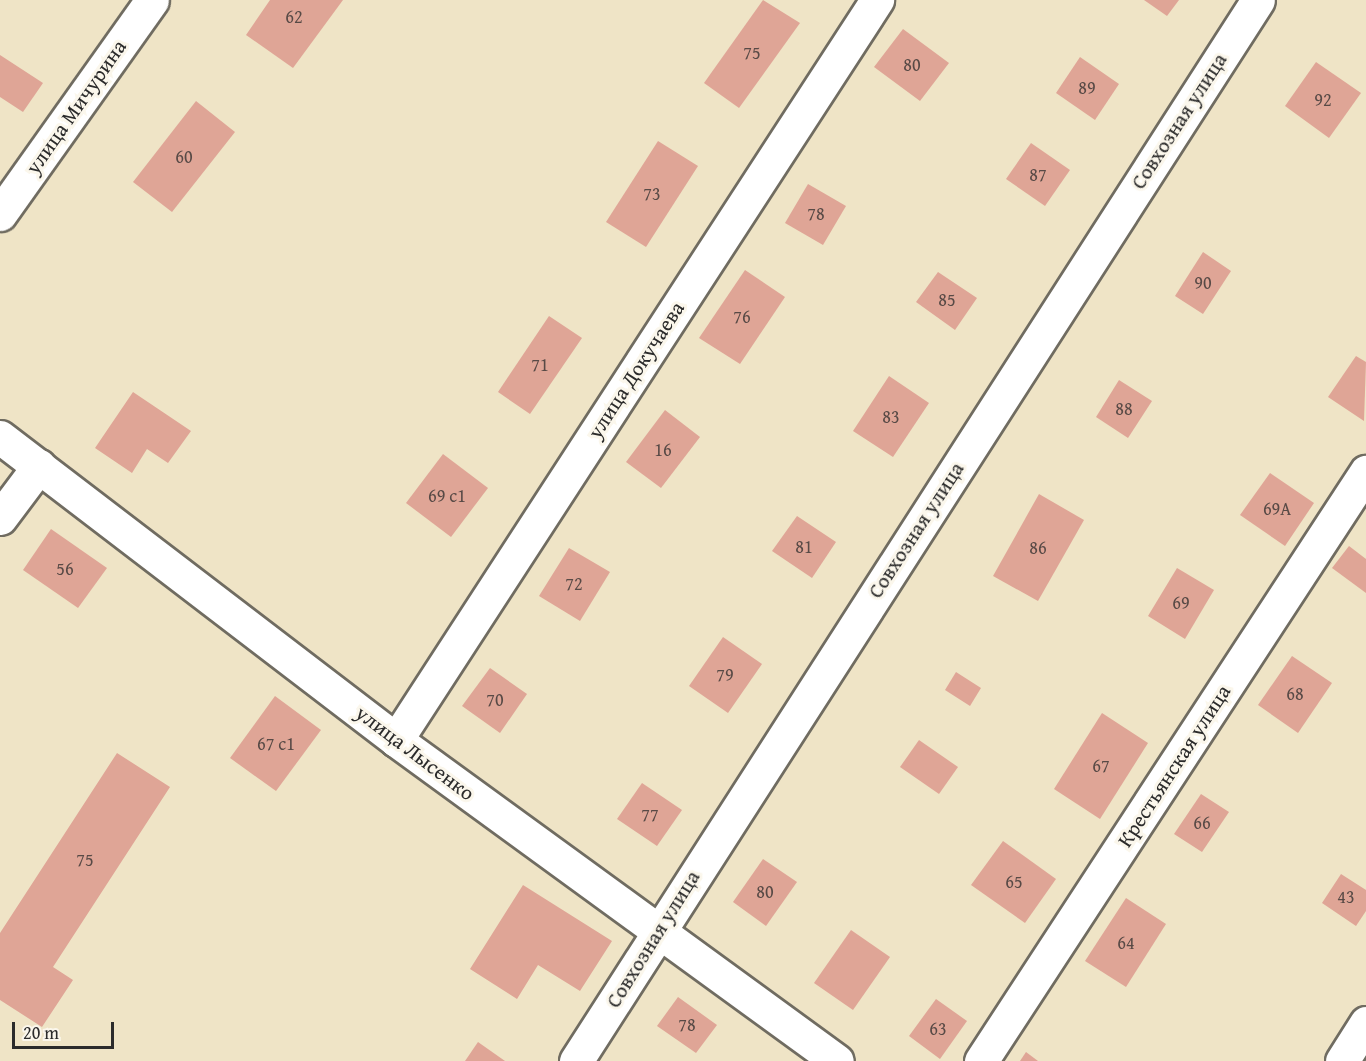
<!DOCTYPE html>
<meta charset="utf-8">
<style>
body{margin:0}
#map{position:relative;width:1366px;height:1061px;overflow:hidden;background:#efe4c6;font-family:"Gentium Book Plus",serif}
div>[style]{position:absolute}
.building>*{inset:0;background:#dfa596}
.roads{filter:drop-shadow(2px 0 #706c61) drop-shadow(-2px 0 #706c61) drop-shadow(0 2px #706c61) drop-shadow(0 -2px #706c61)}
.street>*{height:33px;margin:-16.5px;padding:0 16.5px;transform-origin:16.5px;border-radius:16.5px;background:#fff}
span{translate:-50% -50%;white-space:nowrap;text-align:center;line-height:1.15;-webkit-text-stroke:6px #fbf7ec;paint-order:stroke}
.number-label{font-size:18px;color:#584a46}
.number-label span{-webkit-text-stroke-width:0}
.street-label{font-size:21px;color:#2b2b2b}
.scale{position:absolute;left:12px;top:1022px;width:102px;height:27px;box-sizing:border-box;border:3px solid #2b2b2b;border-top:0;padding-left:8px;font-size:18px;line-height:21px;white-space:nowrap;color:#2b2b2b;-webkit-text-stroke:4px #fbf7ec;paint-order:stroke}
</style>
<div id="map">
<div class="building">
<i style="clip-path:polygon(270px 0,343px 0,293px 68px,246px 35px)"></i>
<i style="clip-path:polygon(763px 0,800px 23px,739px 108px,704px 83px)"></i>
<i style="clip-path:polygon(1144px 0,1179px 0,1167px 16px)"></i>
<i style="clip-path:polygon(903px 29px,949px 63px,920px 101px,874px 67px)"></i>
<i style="clip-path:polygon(0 55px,43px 83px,23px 112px,0 97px)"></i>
<i style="clip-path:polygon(1080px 57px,1119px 84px,1095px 120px,1056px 93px)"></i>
<i style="clip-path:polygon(1316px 62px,1361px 93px,1329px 138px,1285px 106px)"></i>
<i style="clip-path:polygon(196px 101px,235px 132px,172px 212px,133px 182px)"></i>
<i style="clip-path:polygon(658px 141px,698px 166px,646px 247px,606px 222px)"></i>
<i style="clip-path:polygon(1031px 143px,1070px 170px,1045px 206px,1006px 179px)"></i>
<i style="clip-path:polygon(808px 184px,846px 206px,823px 245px,785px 223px)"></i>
<i style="clip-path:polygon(1203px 252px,1231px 271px,1203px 314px,1175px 296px)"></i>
<i style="clip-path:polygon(745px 270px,785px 297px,740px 364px,699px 338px)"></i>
<i style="clip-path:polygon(938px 272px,977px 298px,955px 330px,916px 302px)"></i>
<i style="clip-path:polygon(549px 316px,582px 338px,530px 414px,498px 392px)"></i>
<i style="clip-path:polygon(1356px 356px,1366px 362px,1364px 421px,1328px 397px)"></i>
<i style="clip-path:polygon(889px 376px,929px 403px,893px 457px,853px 431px)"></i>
<i style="clip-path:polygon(1119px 380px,1152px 401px,1128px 438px,1096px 417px)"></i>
<i style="clip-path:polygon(133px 392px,191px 431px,168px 463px,147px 449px,132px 473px,95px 448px)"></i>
<i style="clip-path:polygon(665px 410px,700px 437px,661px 488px,626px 462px)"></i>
<i style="clip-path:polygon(443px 454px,488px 488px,451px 537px,406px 503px)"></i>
<i style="clip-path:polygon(1270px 473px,1314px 503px,1285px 546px,1240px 515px)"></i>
<i style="clip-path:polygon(1039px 494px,1084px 520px,1038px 601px,993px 576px)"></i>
<i style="clip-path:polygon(797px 516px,836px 542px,812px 578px,772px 551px)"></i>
<i style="clip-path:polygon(51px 529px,107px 568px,78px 608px,23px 570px)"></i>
<i style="clip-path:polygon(1349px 546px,1366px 559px,1366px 593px,1332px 568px)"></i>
<i style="clip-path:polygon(569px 548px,610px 572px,580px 621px,539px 596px)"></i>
<i style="clip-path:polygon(1177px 568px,1214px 590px,1185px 639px,1148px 616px)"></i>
<i style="clip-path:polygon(723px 637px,762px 664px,728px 713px,689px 686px)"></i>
<i style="clip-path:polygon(1292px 656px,1332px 683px,1298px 733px,1258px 705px)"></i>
<i style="clip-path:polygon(490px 668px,527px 694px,500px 733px,462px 706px)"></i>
<i style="clip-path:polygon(956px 672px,981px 688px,970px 706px,945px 690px)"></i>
<i style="clip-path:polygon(275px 696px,321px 730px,276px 791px,230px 758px)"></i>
<i style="clip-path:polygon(1102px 713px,1148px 743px,1100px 819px,1054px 789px)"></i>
<i style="clip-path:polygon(919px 740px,958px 767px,939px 794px,900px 767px)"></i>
<i style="clip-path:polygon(117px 753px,170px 787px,53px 967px,73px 980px,42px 1027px,0 1000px,0 933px)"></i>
<i style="clip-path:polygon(642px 783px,682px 810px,657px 846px,617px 819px)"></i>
<i style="clip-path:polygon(1201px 794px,1229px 812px,1202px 852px,1174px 834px)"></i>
<i style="clip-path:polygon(1003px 841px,1056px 879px,1025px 923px,971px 885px)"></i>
<i style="clip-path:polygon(763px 859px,797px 882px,766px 926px,733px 902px)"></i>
<i style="clip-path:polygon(1341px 874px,1366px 890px,1366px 911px,1356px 926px,1322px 903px)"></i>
<i style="clip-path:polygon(523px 885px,612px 941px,580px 991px,538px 965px,517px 999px,470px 969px)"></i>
<i style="clip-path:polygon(1126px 898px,1166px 924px,1126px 987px,1085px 961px)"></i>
<i style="clip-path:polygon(851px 930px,890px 957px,853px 1010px,814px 983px)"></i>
<i style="clip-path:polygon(678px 997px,717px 1025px,696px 1053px,657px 1026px)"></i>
<i style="clip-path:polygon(936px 999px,967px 1021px,940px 1059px,909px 1036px)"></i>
<i style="clip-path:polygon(478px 1042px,505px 1061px,465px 1061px)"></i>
<i style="clip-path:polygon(1026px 1052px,1038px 1061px,1020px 1061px)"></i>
</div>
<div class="roads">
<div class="street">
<i style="left:0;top:214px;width:262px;rotate:-54.6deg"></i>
<i style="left:0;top:437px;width:499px;rotate:37.4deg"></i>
<i style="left:396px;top:740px;width:545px;rotate:36.05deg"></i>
<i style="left:0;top:518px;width:65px;rotate:-53.1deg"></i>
<i style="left:396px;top:740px;width:883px;rotate:-56.98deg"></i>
<i style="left:576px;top:1061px;width:1261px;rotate:-57.27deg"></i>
<i style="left:981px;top:1061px;width:704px;rotate:-56.83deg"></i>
<i style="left:1342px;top:1061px;width:45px;rotate:-57.7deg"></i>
</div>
</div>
<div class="number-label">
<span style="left:294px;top:17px">62</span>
<span style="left:752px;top:53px">75</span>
<span style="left:912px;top:65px">80</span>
<span style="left:1087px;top:88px">89</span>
<span style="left:1323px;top:100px">92</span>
<span style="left:184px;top:157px">60</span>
<span style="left:1038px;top:175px">87</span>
<span style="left:652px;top:194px">73</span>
<span style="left:816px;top:214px">78</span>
<span style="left:1203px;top:283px">90</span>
<span style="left:947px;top:300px">85</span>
<span style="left:742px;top:317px">76</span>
<span style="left:540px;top:365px">71</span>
<span style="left:1124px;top:409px">88</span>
<span style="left:891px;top:417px">83</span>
<span style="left:663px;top:450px">16</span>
<span style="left:447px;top:496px">69 с1</span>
<span style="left:1277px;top:509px">69А</span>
<span style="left:804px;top:547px">81</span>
<span style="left:1038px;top:548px">86</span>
<span style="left:65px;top:569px">56</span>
<span style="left:574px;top:584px">72</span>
<span style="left:1181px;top:603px">69</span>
<span style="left:725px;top:675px">79</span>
<span style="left:1295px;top:694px">68</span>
<span style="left:495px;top:700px">70</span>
<span style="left:276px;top:744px">67 с1</span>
<span style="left:1101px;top:766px">67</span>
<span style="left:650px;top:815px">77</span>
<span style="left:1202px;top:823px">66</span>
<span style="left:85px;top:860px">75</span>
<span style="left:1014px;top:882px">65</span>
<span style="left:765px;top:892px">80</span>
<span style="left:1346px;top:897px">43</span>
<span style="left:1126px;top:943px">64</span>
<span style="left:687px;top:1025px">78</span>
<span style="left:938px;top:1029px">63</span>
</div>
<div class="street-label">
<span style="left:76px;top:107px;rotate:-55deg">улица Мичурина</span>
<span style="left:1179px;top:121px;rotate:-57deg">Совхозная улица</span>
<span style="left:636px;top:370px;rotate:-57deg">улица Докучаева</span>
<span style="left:916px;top:530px;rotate:-57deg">Совхозная улица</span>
<span style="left:415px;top:753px;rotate:37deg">улица Лысенко</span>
<span style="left:1174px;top:766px;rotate:-57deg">Крестьянская улица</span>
<span style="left:653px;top:939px;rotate:-58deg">Совхозная улица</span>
</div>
<div class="scale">20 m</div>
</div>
